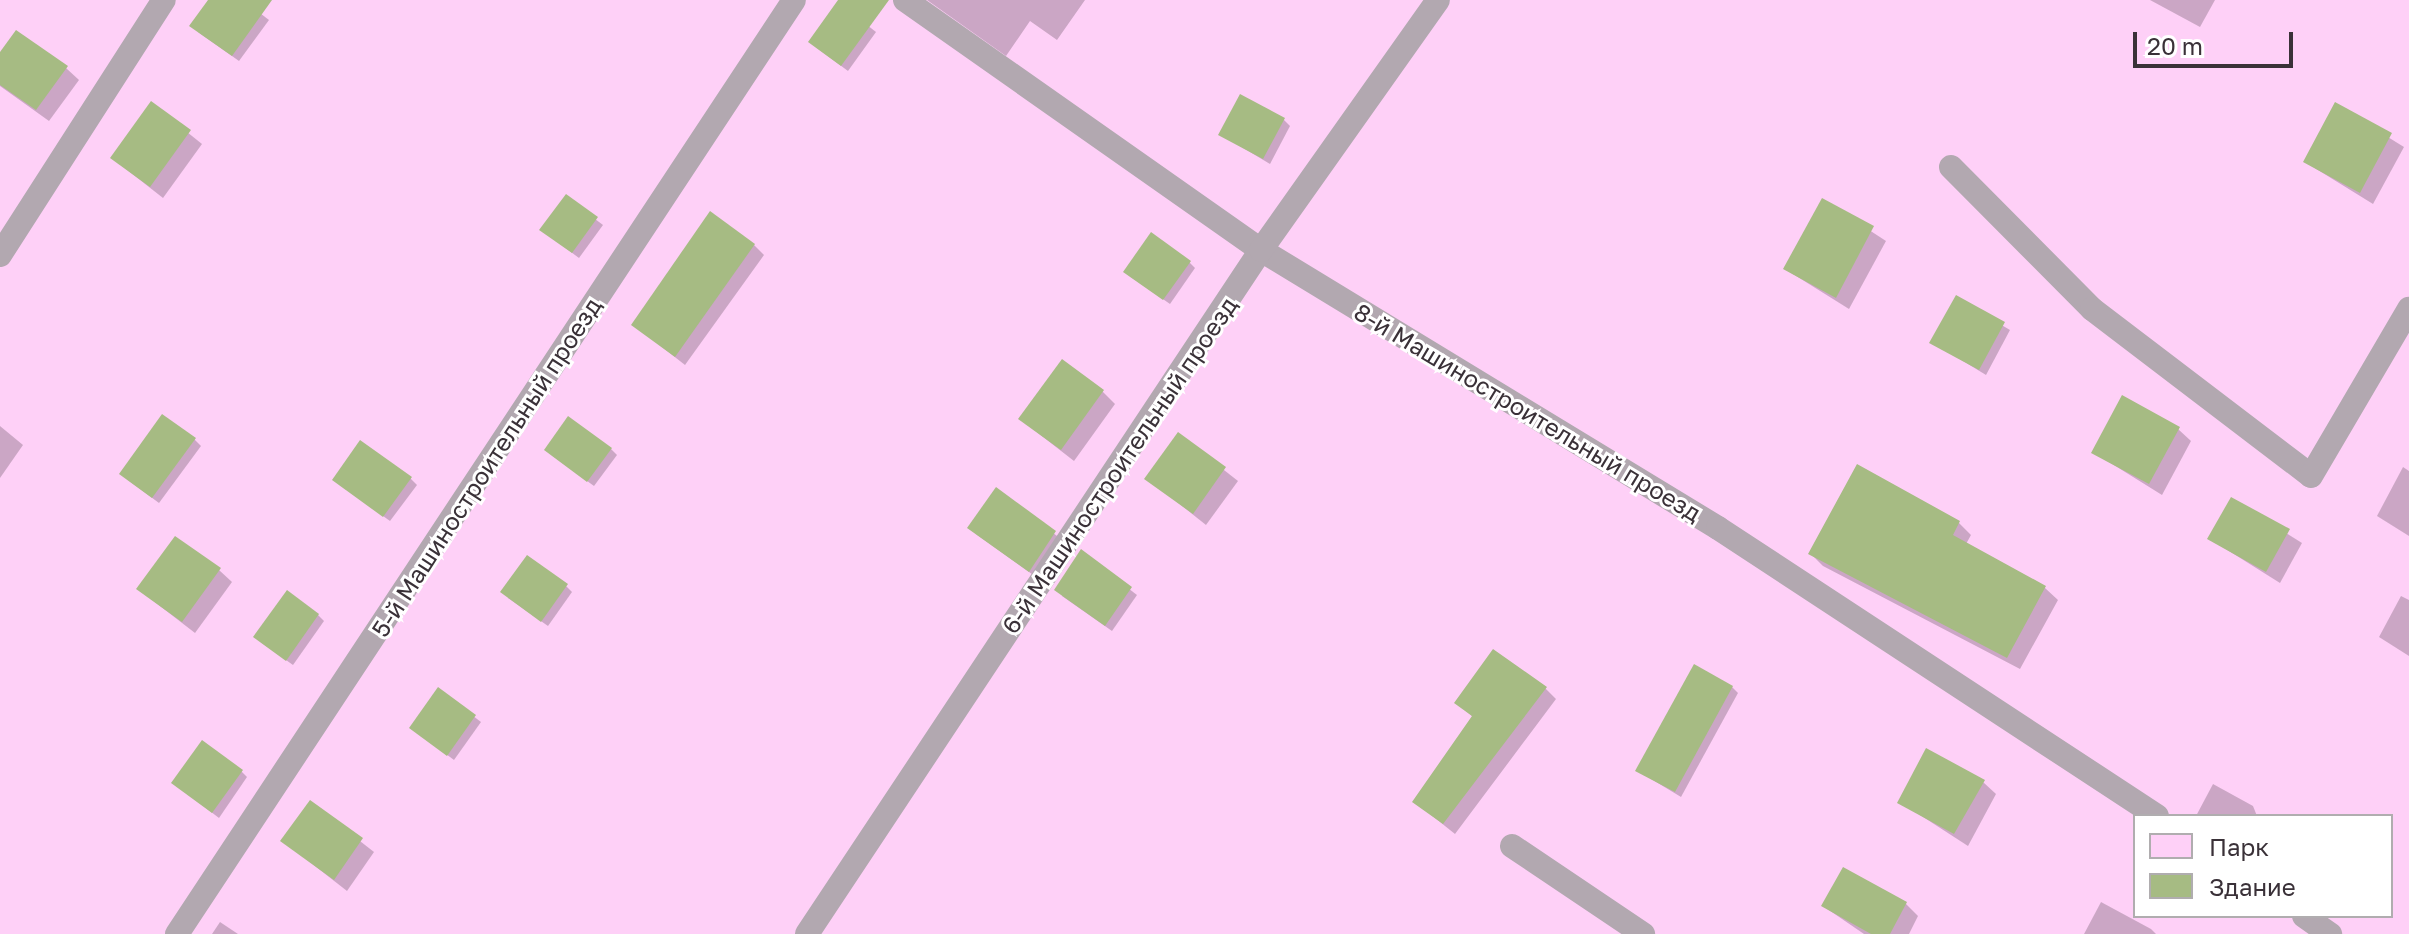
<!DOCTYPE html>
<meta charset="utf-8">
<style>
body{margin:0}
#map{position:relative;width:2409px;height:934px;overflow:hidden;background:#fee6fa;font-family:"Golos Text",sans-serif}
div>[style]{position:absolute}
.green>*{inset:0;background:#fed0f7}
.shadow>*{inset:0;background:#0003}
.building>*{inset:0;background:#a6bb83}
.lane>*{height:24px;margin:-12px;padding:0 12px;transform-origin:12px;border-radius:12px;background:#b2a8b0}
span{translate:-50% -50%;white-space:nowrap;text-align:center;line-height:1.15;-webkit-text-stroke:6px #fff;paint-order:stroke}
.street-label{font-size:24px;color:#3a3138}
.legend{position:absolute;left:2133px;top:814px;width:260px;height:104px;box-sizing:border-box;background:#fff;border:2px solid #b0adaf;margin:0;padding:10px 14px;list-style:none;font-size:24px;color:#3a3138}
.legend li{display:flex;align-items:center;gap:16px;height:40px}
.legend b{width:40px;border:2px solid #b0adaf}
.scale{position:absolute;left:2133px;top:32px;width:160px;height:36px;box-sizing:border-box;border:4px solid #3a3138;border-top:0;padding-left:10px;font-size:24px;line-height:28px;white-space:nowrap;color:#3a3138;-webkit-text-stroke:6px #fff;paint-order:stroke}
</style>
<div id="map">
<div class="green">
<i style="clip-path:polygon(evenodd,0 0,2409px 0,2409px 934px,0 934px,0 0,2135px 816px,2391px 816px,2391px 916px,2135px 916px,2135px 816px)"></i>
</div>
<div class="shadow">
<i style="clip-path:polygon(210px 0,243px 0,269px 20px,239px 61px,198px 32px)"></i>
<i style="clip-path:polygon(927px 0,1085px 0,1057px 40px,1030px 21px,1006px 56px)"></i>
<i style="clip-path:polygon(2150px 0,2215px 0,2200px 27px)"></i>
<i style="clip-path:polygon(839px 3px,876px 32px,848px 71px,817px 48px)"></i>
<i style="clip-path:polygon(0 56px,66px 68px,79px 80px,49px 121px,0 86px)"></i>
<i style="clip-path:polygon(152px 104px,202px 144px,163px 198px,112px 158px)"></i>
<i style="clip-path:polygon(2336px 105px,2404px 147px,2373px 204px,2305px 162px)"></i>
<i style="clip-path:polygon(1284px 120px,1290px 126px,1270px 164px,1220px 134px)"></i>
<i style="clip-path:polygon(566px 197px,603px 225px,579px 258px,548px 235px)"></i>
<i style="clip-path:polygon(1823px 200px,1886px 241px,1849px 309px,1785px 269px)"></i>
<i style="clip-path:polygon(754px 245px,764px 255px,685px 365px,634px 325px)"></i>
<i style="clip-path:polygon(1189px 262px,1195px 268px,1170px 304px,1131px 277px)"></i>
<i style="clip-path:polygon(1956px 298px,2010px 330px,1986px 375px,1932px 342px)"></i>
<i style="clip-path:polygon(1102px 391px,1115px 404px,1074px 461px,1020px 419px)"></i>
<i style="clip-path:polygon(0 426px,23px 445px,0 478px)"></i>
<i style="clip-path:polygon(2178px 429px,2191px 441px,2162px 495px,2093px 452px)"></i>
<i style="clip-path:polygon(1178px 434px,1238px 481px,1206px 525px,1147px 478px)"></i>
<i style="clip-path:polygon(194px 439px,201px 446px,159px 503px,128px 480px)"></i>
<i style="clip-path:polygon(611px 449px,617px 455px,594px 486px,553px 456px)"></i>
<i style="clip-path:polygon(2403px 467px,2409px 471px,2409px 536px,2377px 516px)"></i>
<i style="clip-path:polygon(410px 478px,417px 485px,390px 521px,340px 485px)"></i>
<i style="clip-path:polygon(997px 490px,1061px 539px,1036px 577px,976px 534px)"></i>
<i style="clip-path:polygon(2232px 499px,2302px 543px,2280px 583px,2210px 539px)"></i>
<i style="clip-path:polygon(1959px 523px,1971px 535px,1966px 544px,2045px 588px,2058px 600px,2020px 669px,1823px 566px,1810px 553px)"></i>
<i style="clip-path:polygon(1081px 552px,1137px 595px,1112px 631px,1062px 596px)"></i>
<i style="clip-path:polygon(219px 570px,232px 582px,195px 633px,138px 589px)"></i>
<i style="clip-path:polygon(566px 586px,572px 592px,548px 626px,508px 598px)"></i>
<i style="clip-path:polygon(2401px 596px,2409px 600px,2409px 656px,2379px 637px)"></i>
<i style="clip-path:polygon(318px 615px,324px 621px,293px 665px,262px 643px)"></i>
<i style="clip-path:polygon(1732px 687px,1738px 693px,1681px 797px,1638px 771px)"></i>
<i style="clip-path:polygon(1545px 688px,1556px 699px,1455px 834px,1415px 802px,1473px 717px,1457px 703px)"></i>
<i style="clip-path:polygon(439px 690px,481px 722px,454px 760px,411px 728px)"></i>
<i style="clip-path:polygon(241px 771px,247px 777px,219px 818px,173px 783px)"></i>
<i style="clip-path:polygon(1983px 782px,1996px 794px,1968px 846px,1900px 802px)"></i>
<i style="clip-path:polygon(2213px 784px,2253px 806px,2257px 816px,2196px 816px)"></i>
<i style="clip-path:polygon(310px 802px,374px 852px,347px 891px,283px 841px)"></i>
<i style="clip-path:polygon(2101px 902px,2151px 929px,2156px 934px,2084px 934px)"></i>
<i style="clip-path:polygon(1906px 904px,1918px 916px,1909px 934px,1864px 934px,1823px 906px)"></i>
<i style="clip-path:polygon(220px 922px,238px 934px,212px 934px)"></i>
</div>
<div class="building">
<i style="clip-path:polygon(208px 0,272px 0,232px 56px,189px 26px)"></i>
<i style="clip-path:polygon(838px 0,889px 0,841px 66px,808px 42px)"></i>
<i style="clip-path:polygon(16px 30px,68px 66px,36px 110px,0 85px,0 52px)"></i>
<i style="clip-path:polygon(1240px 94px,1285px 118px,1263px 159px,1218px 135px)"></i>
<i style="clip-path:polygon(151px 101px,191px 130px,150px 187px,110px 158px)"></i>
<i style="clip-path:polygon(2335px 102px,2392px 133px,2360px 193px,2303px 162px)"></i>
<i style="clip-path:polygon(566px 194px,598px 217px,572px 253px,539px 230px)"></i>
<i style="clip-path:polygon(1822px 198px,1874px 226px,1836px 298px,1783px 269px)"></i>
<i style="clip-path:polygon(710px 211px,755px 244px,675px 357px,631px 325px)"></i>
<i style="clip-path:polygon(1151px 232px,1191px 261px,1163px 300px,1123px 272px)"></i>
<i style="clip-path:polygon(1956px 295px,2005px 322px,1979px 370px,1929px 343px)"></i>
<i style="clip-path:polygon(1062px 359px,1104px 390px,1061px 450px,1018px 419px)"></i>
<i style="clip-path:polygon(2122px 395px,2180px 427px,2149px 484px,2091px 453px)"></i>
<i style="clip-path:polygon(162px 414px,196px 438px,152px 498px,119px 474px)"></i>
<i style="clip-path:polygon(568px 416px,612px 448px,587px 482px,544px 450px)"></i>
<i style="clip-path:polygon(1178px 432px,1226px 467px,1193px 514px,1144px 479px)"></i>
<i style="clip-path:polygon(360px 440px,412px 477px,383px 517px,332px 480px)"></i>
<i style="clip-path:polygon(1857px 464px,1960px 521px,1953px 535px,2046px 586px,2007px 658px,1808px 554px)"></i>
<i style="clip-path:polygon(996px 487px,1056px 531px,1029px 572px,967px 528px)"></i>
<i style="clip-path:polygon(2231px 497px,2290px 529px,2266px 572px,2207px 539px)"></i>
<i style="clip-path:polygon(175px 536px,221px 568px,182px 622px,136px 589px)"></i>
<i style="clip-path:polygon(1081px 549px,1132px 587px,1105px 626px,1054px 590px)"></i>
<i style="clip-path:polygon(527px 555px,568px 584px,541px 622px,500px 592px)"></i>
<i style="clip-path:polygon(287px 590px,319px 614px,286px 661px,253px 637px)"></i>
<i style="clip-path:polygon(1493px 649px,1547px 687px,1443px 824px,1412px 802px,1472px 716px,1454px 703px)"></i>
<i style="clip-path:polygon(1694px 664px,1733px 686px,1675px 792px,1635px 771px)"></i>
<i style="clip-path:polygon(438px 687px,476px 715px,447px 756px,409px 728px)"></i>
<i style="clip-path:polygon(202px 740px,243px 770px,212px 813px,171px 783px)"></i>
<i style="clip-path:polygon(1926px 748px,1985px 780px,1954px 834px,1897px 803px)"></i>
<i style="clip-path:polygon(310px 800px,363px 838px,334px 880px,280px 841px)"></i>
<i style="clip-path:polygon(1843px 867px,1907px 902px,1890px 934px,1871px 934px,1821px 906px)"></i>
</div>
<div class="lane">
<i style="left:905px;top:0;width:435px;rotate:35.1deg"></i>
<i style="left:1261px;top:250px;width:535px;rotate:31.31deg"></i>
<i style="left:1718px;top:528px;width:525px;rotate:33.27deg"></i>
<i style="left:1951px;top:167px;width:200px;rotate:45.2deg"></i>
<i style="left:2092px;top:309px;width:275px;rotate:37.3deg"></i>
<i style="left:2311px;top:476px;width:194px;rotate:-59.6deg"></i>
<i style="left:0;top:255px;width:303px;rotate:-57.3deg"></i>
<i style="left:1512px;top:846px;width:158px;rotate:33.9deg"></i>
<i style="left:2304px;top:916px;width:32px;rotate:35deg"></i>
<i style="left:177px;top:934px;width:1119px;rotate:-56.55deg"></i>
<i style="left:807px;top:934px;width:821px;rotate:-56.43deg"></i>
<i style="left:1261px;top:250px;width:306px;rotate:-54.7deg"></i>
</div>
<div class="street-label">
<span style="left:1528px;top:412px;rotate:31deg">8-й Машиностроительный проезд</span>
<span style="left:1119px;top:465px;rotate:-56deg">6-й Машиностроительный проезд</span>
<span style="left:486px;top:467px;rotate:-57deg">5-й Машиностроительный проезд</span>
</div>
<ul class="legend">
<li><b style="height:22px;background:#fed0f7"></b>Парк</li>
<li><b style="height:22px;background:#a6bb83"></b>Здание</li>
</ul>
<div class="scale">20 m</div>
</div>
